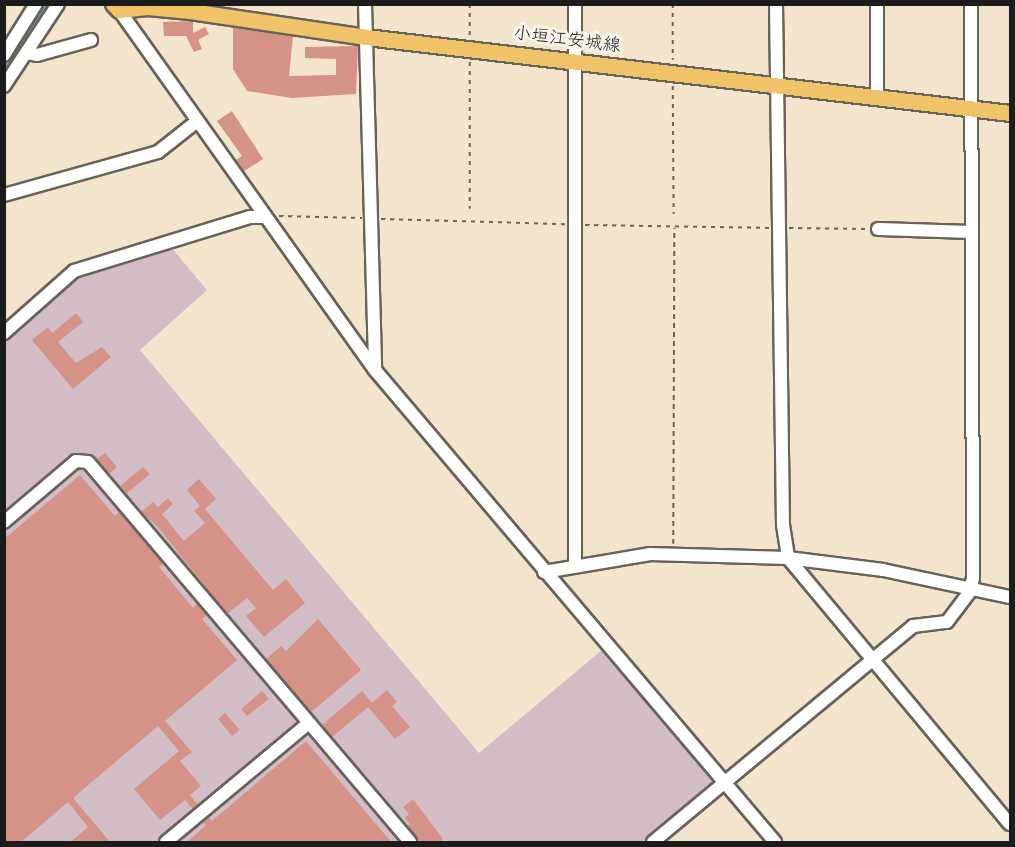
<!DOCTYPE html>
<meta charset="utf-8">
<style>
body{margin:0}
#map{position:relative;width:1015px;height:847px;overflow:hidden;background:#f2e5cc;font-family:Pangolin,"Klee One",sans-serif}
div>[style]{position:absolute}
.industrial>*{inset:0;background:#d2bdc7}
.canal>*{height:9px;margin:-4.5px;padding:0 4.5px;transform-origin:4.5px;border-radius:4.5px;background:#5ba6d3}
.building>*{inset:0;background:#d59287}
.path>*{height:1.5px;margin-top:-0.75px;transform-origin:0;background:repeating-linear-gradient(90deg,#67625a 0 4.5px,transparent 0 9px)}
.roads{filter:drop-shadow(2px 0 #67625a) drop-shadow(-2px 0 #67625a) drop-shadow(0 2px #67625a) drop-shadow(0 -2px #67625a)}
.minor>*{height:12px;margin:-6px;padding:0 6px;transform-origin:6px;border-radius:6px;background:#fff}
.major>*{height:15px;margin:-7.5px;padding:0 7.5px;transform-origin:7.5px;border-radius:7.5px;background:#f1c369}
span{translate:-50% -50%;white-space:nowrap;text-align:center;line-height:1.15;-webkit-text-stroke:6px #f7f3e8;paint-order:stroke}
.street-label{font-size:18px;color:#1c1c1c}
.frame{position:absolute;inset:0;border:6px solid #1c1c1c;pointer-events:none}
</style>
<div id="map">
<div class="industrial">
<i style="clip-path:polygon(171px 247px,207px 290px,140px 350px,479px 753px,602px 650px,712px 780px,711px 786px,645px 842px,5px 842px,5px 340px,76px 274px)"></i>
</div>
<div class="canal">
<i style="left:4px;top:70px;width:79px;rotate:-56.9deg"></i>
</div>
<div class="building">
<i style="clip-path:polygon(193px 21px,193px 33px,205px 27px,209px 34px,198px 40px,202px 49px,194px 52px,186px 36px,164px 36px,163px 22px)"></i>
<i style="clip-path:polygon(233px 28px,293px 36px,289px 76px,336px 75px,336px 59px,305px 58px,305px 47px,358px 46px,356px 94px,292px 98px,247px 91px,233px 69px)"></i>
<i style="clip-path:polygon(232px 111px,263px 159px,244px 171px,236px 160px,242px 156px,217px 121px)"></i>
<i style="clip-path:polygon(76px 313px,83px 322px,58px 342px,76px 363px,102px 347px,111px 357px,73px 389px,32px 340px,48px 327px,52px 333px)"></i>
<i style="clip-path:polygon(105px 453px,117px 467px,109px 474px,97px 459px)"></i>
<i style="clip-path:polygon(143px 467px,150px 474px,127px 493px,120px 486px)"></i>
<i style="clip-path:polygon(80px 475px,115px 516px,119px 512px,163px 563px,159px 567px,193px 608px,197px 604px,207px 615px,202px 619px,237px 660px,165px 721px,192px 752px,180px 761px,201px 786px,190px 795px,198px 805px,193px 809px,185px 800px,160px 820px,134px 789px,179px 751px,158px 726px,73px 798px,111px 843px,69px 843px,88px 827px,68px 802px,20px 843px,4px 843px,4px 539px)"></i>
<i style="clip-path:polygon(199px 479px,216px 499px,205px 509px,273px 590px,286px 579px,305px 603px,264px 637px,246px 616px,256px 608px,247px 598px,227px 614px,157px 526px,141px 512px,153px 502px,158px 507px,168px 498px,173px 504px,162px 514px,184px 541px,205px 523px,194px 511px,200px 506px,187px 490px)"></i>
<i style="clip-path:polygon(318px 619px,361px 670px,311px 712px,266px 659px,281px 646px,286px 651px)"></i>
<i style="clip-path:polygon(387px 690px,397px 702px,392px 706px,410px 727px,395px 739px,368px 707px,332px 737px,322px 725px,362px 691px,372px 703px)"></i>
<i style="clip-path:polygon(262px 691px,269px 699px,247px 716px,241px 709px)"></i>
<i style="clip-path:polygon(225px 713px,240px 730px,232px 736px,218px 719px)"></i>
<i style="clip-path:polygon(306px 741px,392px 843px,186px 843px,206px 825px,203px 822px,209px 817px,212px 821px)"></i>
<i style="clip-path:polygon(413px 799px,443px 839px,439px 843px,418px 843px,407px 826px,410px 824px,405px 818px,409px 814px,403px 807px)"></i>
</div>
<div class="path">
<i style="left:470px;top:4px;width:33px;rotate:90deg"></i>
<i style="left:673px;top:4px;width:56px;rotate:90deg"></i>
<i style="left:470px;top:62px;width:147px;rotate:90deg"></i>
<i style="left:673px;top:86px;width:128px;rotate:89.6deg"></i>
<i style="left:279px;top:216px;width:83px;rotate:1.4deg"></i>
<i style="left:381px;top:219px;width:184px;rotate:1.6deg"></i>
<i style="left:585px;top:225px;width:184px;rotate:0.9deg"></i>
<i style="left:789px;top:228px;width:79px;rotate:0.7deg"></i>
<i style="left:673px;top:544px;width:316px;rotate:-89.8deg"></i>
</div>
<div class="roads">
<div class="minor">
<i style="left:365px;top:4px;width:366px;rotate:88.4deg"></i>
<i style="left:575px;top:4px;width:561px;rotate:90deg"></i>
<i style="left:776px;top:4px;width:521px;rotate:89.23deg"></i>
<i style="left:783px;top:525px;width:33px;rotate:81deg"></i>
<i style="left:788px;top:558px;width:346px;rotate:50.2deg"></i>
<i style="left:877px;top:4px;width:93px;rotate:90deg"></i>
<i style="left:119px;top:10px;width:442px;rotate:54.6deg"></i>
<i style="left:375px;top:370px;width:619px;rotate:49.72deg"></i>
<i style="left:27px;top:53px;width:10px;rotate:11deg"></i>
<i style="left:37px;top:55px;width:56px;rotate:-15.5deg"></i>
<i style="left:4px;top:55px;width:60px;rotate:-57.9deg"></i>
<i style="left:4px;top:86px;width:98px;rotate:-56.6deg"></i>
<i style="left:4px;top:195px;width:160px;rotate:-15.6deg"></i>
<i style="left:158px;top:152px;width:48px;rotate:-38.3deg"></i>
<i style="left:878px;top:229px;width:94px;rotate:1.8deg"></i>
<i style="left:4px;top:333px;width:94px;rotate:-41.5deg"></i>
<i style="left:74px;top:271px;width:184px;rotate:-17.1deg"></i>
<i style="left:250px;top:217px;width:15px"></i>
<i style="left:4px;top:522px;width:94px;rotate:-40.3deg"></i>
<i style="left:76px;top:461px;width:12px;rotate:5deg"></i>
<i style="left:88px;top:462px;width:498px;rotate:49.7deg"></i>
<i style="left:544px;top:572px;width:108px;rotate:-9.6deg"></i>
<i style="left:650px;top:554px;width:138px;rotate:1.7deg"></i>
<i style="left:788px;top:558px;width:96px;rotate:7.2deg"></i>
<i style="left:883px;top:570px;width:130px;rotate:12deg"></i>
<i style="left:166px;top:842px;width:186px;rotate:-39.8deg"></i>
<i style="left:653px;top:842px;width:338px;rotate:-39.7deg"></i>
<i style="left:913px;top:626px;width:34px;rotate:-7deg"></i>
<i style="left:947px;top:622px;width:39px;rotate:-53deg"></i>
<i style="left:970px;top:591px;width:13px;rotate:-77deg"></i>
<i style="left:973px;top:578px;width:574px;rotate:-90.2deg"></i>
</div>
<div class="major">
<i style="left:113px;top:4px;width:8px;rotate:45deg"></i>
<i style="left:119px;top:10px;width:28px;rotate:-6deg"></i>
<i style="left:147px;top:7px;width:43px;rotate:5.3deg"></i>
<i style="left:190px;top:11px;width:178px;rotate:8.4deg"></i>
<i style="left:366px;top:37px;width:648px;rotate:6.73deg"></i>
</div>
</div>
<div class="street-label">
<span style="left:567px;top:40px;rotate:7deg">小垣江安城線</span>
</div>
<div class="frame"></div>
</div>
